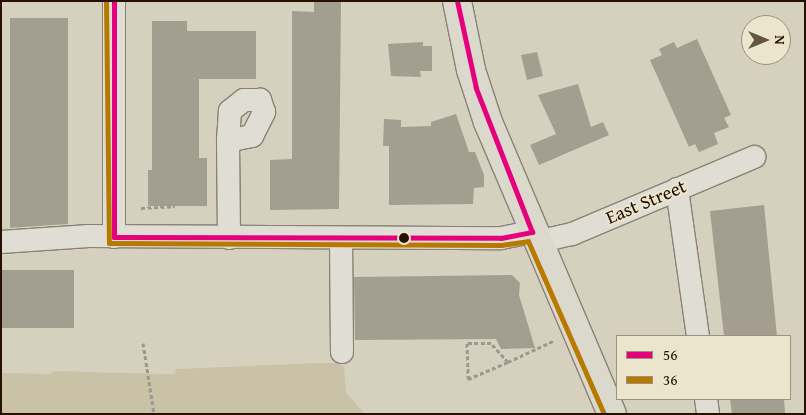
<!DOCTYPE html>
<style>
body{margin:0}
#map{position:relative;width:806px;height:415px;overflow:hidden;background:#d6d1be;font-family:"Gentium Book Plus",serif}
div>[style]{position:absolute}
.green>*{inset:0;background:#cac2a7}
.building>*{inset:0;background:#a39e90}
.path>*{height:3px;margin-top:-1.5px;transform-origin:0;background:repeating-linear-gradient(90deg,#9c988f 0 4px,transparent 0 6.5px)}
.roads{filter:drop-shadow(1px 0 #888275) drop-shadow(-1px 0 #888275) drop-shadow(0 1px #888275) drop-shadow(0 -1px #888275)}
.minor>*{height:22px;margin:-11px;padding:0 11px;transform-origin:11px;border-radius:11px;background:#e0ded4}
.major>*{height:28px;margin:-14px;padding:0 14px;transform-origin:14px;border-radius:14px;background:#dbd8cc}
.bus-1>*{height:5px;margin:-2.5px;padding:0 2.5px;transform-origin:2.5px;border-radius:2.5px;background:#e5007d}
.bus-2>*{height:5px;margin:-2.5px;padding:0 2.5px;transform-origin:2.5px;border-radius:2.5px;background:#b87900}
.dots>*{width:14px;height:14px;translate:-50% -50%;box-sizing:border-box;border:2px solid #ece5ce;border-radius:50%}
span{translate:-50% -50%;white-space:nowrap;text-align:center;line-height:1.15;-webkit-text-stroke:4px #ece5ce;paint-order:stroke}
.street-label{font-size:19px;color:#261100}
.frame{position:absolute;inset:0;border:2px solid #261100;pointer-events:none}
.legend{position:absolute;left:616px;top:335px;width:175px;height:65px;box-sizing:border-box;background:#ece5ce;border:1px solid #9d907c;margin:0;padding:6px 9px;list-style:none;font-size:15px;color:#261100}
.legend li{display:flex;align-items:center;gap:10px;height:25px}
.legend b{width:25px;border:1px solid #9d907c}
.north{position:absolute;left:741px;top:15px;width:50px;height:50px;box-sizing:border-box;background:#ece5ce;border:1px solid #9d907c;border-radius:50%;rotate:90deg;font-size:14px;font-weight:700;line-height:20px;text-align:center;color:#261100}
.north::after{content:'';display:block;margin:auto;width:18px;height:22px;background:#645442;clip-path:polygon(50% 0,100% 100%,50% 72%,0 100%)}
</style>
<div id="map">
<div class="green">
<i style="clip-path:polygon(319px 363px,338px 363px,344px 367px,346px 393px,365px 414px,1px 414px,1px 373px,51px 374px,52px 371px,164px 374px,175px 374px,176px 369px)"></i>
</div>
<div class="building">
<i style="clip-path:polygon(314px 2px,341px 2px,339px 209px,270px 210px,270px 160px,292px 159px,292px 11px,314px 12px)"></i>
<i style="clip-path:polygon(10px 18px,68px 18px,68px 224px,10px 228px)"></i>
<i style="clip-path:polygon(152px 21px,187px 21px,187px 31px,256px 31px,256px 79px,199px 79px,199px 158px,207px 158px,207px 206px,148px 206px,148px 170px,152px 170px)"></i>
<i style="clip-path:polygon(697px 39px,731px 115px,724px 118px,729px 127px,714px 133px,718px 144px,699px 152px,695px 144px,689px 147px,650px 60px,662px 55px,659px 49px,674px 42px,677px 48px)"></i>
<i style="clip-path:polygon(423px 42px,423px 46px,432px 46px,432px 71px,420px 71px,421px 77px,391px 76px,388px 44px)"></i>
<i style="clip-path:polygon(537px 52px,543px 76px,527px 80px,521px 55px)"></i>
<i style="clip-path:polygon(578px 84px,591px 127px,603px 122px,609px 135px,539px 165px,530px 145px,556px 134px,538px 95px)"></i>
<i style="clip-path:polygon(456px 114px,469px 152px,475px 152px,484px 175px,484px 187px,474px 188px,473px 204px,389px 205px,389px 146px,383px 146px,384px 119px,401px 120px,401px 127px,431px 126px,431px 122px)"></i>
<i style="clip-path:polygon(764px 205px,777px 336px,724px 336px,710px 211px)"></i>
<i style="clip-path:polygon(1px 270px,74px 270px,74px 328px,1px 328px)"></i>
<i style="clip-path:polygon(512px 275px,520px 283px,519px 295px,535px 348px,501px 349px,496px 339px,355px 340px,354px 277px)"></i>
<i style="clip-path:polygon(730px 399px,784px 399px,785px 413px,732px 414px)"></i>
</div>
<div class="path">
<i style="left:141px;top:208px;width:34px;rotate:-3deg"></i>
<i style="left:143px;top:343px;width:72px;rotate:81.2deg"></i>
<i style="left:508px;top:362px;width:25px;rotate:-132deg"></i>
<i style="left:491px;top:343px;width:24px;rotate:180deg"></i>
<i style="left:467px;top:343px;width:36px;rotate:88deg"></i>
<i style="left:468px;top:379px;width:43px;rotate:-23deg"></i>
<i style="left:508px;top:362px;width:50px;rotate:-25deg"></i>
</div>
<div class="roads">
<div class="minor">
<i style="left:114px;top:1px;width:236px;rotate:90deg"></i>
<i style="left:228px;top:141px;width:25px;rotate:-12deg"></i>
<i style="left:252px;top:136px;width:27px;rotate:-63deg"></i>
<i style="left:264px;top:112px;width:13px;rotate:-108deg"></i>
<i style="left:260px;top:100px;width:16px;rotate:180deg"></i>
<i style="left:244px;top:100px;width:18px;rotate:142deg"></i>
<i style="left:230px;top:111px;width:30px;rotate:94deg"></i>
<i style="left:228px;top:141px;width:97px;rotate:89.4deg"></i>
<i style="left:677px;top:189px;width:148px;rotate:81.9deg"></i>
<i style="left:341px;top:238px;width:114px;rotate:89.5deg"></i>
<i style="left:1px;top:242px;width:88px;rotate:-3.9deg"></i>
<i style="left:89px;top:236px;width:412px;rotate:0.3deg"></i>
<i style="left:501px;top:238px;width:32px;rotate:-11deg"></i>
<i style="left:537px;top:242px;width:36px;rotate:-13deg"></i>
<i style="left:572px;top:234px;width:198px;rotate:-22.9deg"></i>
<i style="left:706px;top:399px;width:15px;rotate:82deg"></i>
</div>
<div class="major">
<i style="left:457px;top:1px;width:70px;rotate:78.5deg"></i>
<i style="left:471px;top:70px;width:55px;rotate:71.9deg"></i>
<i style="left:488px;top:122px;width:317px;rotate:67deg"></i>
</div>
</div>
<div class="bus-1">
<i style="left:114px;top:1px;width:236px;rotate:90deg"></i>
<i style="left:114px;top:237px;width:387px;rotate:0.1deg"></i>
<i style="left:501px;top:238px;width:32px;rotate:-11deg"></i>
<i style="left:532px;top:232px;width:155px;rotate:-111.3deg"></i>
<i style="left:476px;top:88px;width:89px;rotate:-102.3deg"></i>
</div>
<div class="bus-2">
<i style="left:106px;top:1px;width:242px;rotate:89.3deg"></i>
<i style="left:109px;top:243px;width:392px;rotate:0.3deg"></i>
<i style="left:501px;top:245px;width:27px;rotate:-8deg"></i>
<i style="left:528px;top:241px;width:189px;rotate:66.3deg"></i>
</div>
<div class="dots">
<i style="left:404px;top:238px;background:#261100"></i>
</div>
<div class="street-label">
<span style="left:646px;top:202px;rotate:-23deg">East Street</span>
</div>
<div class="frame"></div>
<ul class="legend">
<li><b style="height:6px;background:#e5007d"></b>56</li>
<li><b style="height:6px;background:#b87900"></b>36</li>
</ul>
<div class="north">N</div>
</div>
